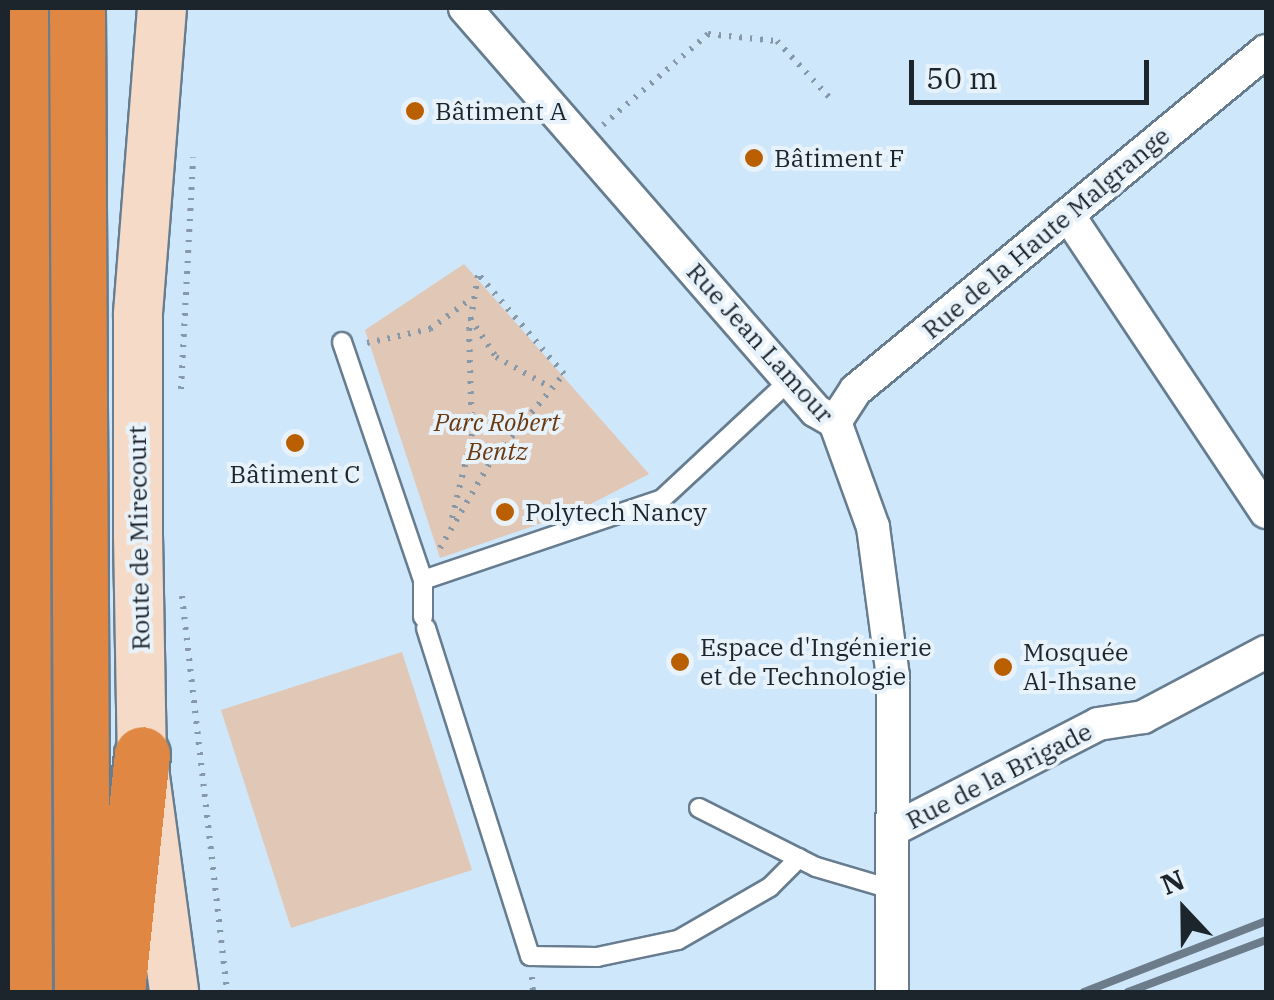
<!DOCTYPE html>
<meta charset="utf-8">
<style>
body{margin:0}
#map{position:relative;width:1274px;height:1000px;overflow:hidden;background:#cfe7fb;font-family:"IBM Plex Serif",serif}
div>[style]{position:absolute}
.green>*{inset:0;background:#e1c7b5}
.path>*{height:6px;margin-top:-3px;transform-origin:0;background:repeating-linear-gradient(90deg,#8799a8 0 2.5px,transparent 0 10.5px)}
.roads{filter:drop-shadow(2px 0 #677d8f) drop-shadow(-2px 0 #677d8f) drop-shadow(0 2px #677d8f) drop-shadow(0 -2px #677d8f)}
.service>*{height:18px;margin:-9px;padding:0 9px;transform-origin:9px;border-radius:9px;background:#fff}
.minor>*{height:32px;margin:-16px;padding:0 16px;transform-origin:16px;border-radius:16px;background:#fff}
.secondary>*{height:48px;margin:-24px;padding:0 24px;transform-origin:24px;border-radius:24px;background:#f5dbc7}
.motorway>*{height:55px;margin:-27.5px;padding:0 27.5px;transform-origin:27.5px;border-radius:27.5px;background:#df8743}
.rail>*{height:8px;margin:-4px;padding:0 4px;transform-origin:4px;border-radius:4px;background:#6d7c8a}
.dots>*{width:28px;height:28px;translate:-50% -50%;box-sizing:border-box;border:5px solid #e8f2fa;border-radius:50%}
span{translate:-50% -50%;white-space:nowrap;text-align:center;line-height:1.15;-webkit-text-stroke:8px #e8f2fa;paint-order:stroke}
.poi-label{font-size:25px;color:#1c242c}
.left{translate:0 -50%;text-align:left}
.street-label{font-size:25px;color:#1c242c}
.park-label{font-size:25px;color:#6b3a11;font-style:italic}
.frame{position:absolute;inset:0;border:10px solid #1c242c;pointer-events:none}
.north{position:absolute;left:1134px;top:860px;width:100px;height:100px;-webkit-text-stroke:8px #e8f2fa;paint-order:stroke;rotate:338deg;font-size:28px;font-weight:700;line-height:40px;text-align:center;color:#1c242c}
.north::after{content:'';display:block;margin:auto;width:35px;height:45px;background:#1c242c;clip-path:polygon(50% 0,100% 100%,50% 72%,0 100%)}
.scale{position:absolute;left:909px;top:60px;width:240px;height:45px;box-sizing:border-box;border:5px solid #1c242c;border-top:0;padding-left:12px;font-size:30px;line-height:35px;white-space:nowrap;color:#1c242c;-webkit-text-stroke:8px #e8f2fa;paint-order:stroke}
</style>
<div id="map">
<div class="green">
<i style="clip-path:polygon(464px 264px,649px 474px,577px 511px,440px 558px,365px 330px)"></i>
<i style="clip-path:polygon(402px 652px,472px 870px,291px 928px,221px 710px)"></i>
</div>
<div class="path">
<i style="left:603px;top:125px;width:139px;rotate:-40.9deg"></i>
<i style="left:708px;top:34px;width:69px;rotate:5.8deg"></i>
<i style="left:777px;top:41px;width:76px;rotate:47.1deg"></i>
<i style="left:470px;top:318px;width:47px;rotate:56.3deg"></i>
<i style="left:496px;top:357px;width:62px;rotate:29.1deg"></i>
<i style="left:367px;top:343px;width:65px;rotate:-12.5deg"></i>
<i style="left:430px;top:329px;width:52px;rotate:-36.4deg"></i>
<i style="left:181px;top:389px;width:232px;rotate:-87deg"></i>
<i style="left:452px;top:518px;width:84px;rotate:-76.3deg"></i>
<i style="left:472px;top:436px;width:106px;rotate:-91.6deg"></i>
<i style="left:469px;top:330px;width:56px;rotate:-80.7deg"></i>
<i style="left:440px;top:548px;width:101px;rotate:-59.6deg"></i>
<i style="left:491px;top:461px;width:114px;rotate:-50deg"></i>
<i style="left:564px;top:374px;width:132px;rotate:-130.7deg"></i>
<i style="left:182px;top:596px;width:399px;rotate:83.5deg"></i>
<i style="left:532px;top:977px;width:15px;rotate:86deg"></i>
</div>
<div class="roads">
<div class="service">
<i style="left:342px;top:342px;width:251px;rotate:71.2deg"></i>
<i style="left:423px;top:580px;width:252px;rotate:-18.7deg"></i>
<i style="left:662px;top:499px;width:175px;rotate:-42.9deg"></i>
<i style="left:423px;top:617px;width:37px;rotate:-90deg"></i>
<i style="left:426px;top:628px;width:344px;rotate:72.4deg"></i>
<i style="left:530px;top:956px;width:67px;rotate:0.9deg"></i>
<i style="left:597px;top:957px;width:83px;rotate:-11.9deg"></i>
<i style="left:678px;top:940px;width:106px;rotate:-29.9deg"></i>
<i style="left:770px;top:887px;width:41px;rotate:-45deg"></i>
<i style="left:699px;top:808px;width:131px;rotate:26.8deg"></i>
<i style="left:816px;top:867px;width:81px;rotate:16.4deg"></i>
</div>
<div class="minor">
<i style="left:465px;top:8px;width:534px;rotate:48.95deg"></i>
<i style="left:816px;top:411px;width:22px;rotate:30deg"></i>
<i style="left:1068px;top:215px;width:357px;rotate:56.3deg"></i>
<i style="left:835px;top:422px;width:112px;rotate:70.1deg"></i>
<i style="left:873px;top:527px;width:150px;rotate:82.4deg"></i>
<i style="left:893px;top:676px;width:316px;rotate:90.2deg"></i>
<i style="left:835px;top:422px;width:38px;rotate:-57deg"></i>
<i style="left:856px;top:390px;width:532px;rotate:-39.58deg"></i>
<i style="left:896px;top:828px;width:227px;rotate:-27.2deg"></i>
<i style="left:1098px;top:724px;width:46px;rotate:-8.8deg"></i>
<i style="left:1143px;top:717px;width:139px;rotate:-27.9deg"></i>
</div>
<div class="secondary">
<i style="left:162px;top:8px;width:308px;rotate:94.5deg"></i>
<i style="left:138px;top:315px;width:220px;rotate:90deg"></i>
<i style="left:138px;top:535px;width:219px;rotate:89deg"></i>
<i style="left:142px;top:754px;width:240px;rotate:82.3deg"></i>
</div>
<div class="motorway">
<i style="left:20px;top:8px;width:984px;rotate:89.77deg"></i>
<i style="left:77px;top:8px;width:984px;rotate:89.71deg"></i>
<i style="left:117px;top:992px;width:239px;rotate:-84deg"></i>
</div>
</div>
<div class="rail">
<i style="left:1084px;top:992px;width:195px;rotate:-21.3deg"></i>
<i style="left:1128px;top:992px;width:147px;rotate:-20.6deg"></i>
</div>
<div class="dots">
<i style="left:415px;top:111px;background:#b95f00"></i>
<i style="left:754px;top:158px;background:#b95f00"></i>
<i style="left:295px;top:443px;background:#b95f00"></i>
<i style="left:505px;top:512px;background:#b95f00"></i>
<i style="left:680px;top:662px;background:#b95f00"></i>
<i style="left:1003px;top:667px;background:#b95f00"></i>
</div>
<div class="poi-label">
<span class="left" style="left:435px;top:111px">Bâtiment A</span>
<span class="left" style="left:774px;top:158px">Bâtiment F</span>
<span style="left:295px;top:474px">Bâtiment C</span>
<span class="left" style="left:525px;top:512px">Polytech Nancy</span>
<span class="left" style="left:700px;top:662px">Espace d'Ingénierie<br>et de Technologie</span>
<span class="left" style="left:1023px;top:667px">Mosquée<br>Al-Ihsane</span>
</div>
<div class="street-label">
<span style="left:1046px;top:233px;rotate:-40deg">Rue de la Haute Malgrange</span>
<span style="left:760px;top:343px;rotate:48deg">Rue Jean Lamour</span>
<span style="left:139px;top:538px;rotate:-91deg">Route de Mirecourt</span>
<span style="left:999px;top:776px;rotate:-27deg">Rue de la Brigade</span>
</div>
<div class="park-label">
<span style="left:497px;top:437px">Parc Robert<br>Bentz</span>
</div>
<div class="frame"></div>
<div class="north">N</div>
<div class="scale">50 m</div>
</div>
